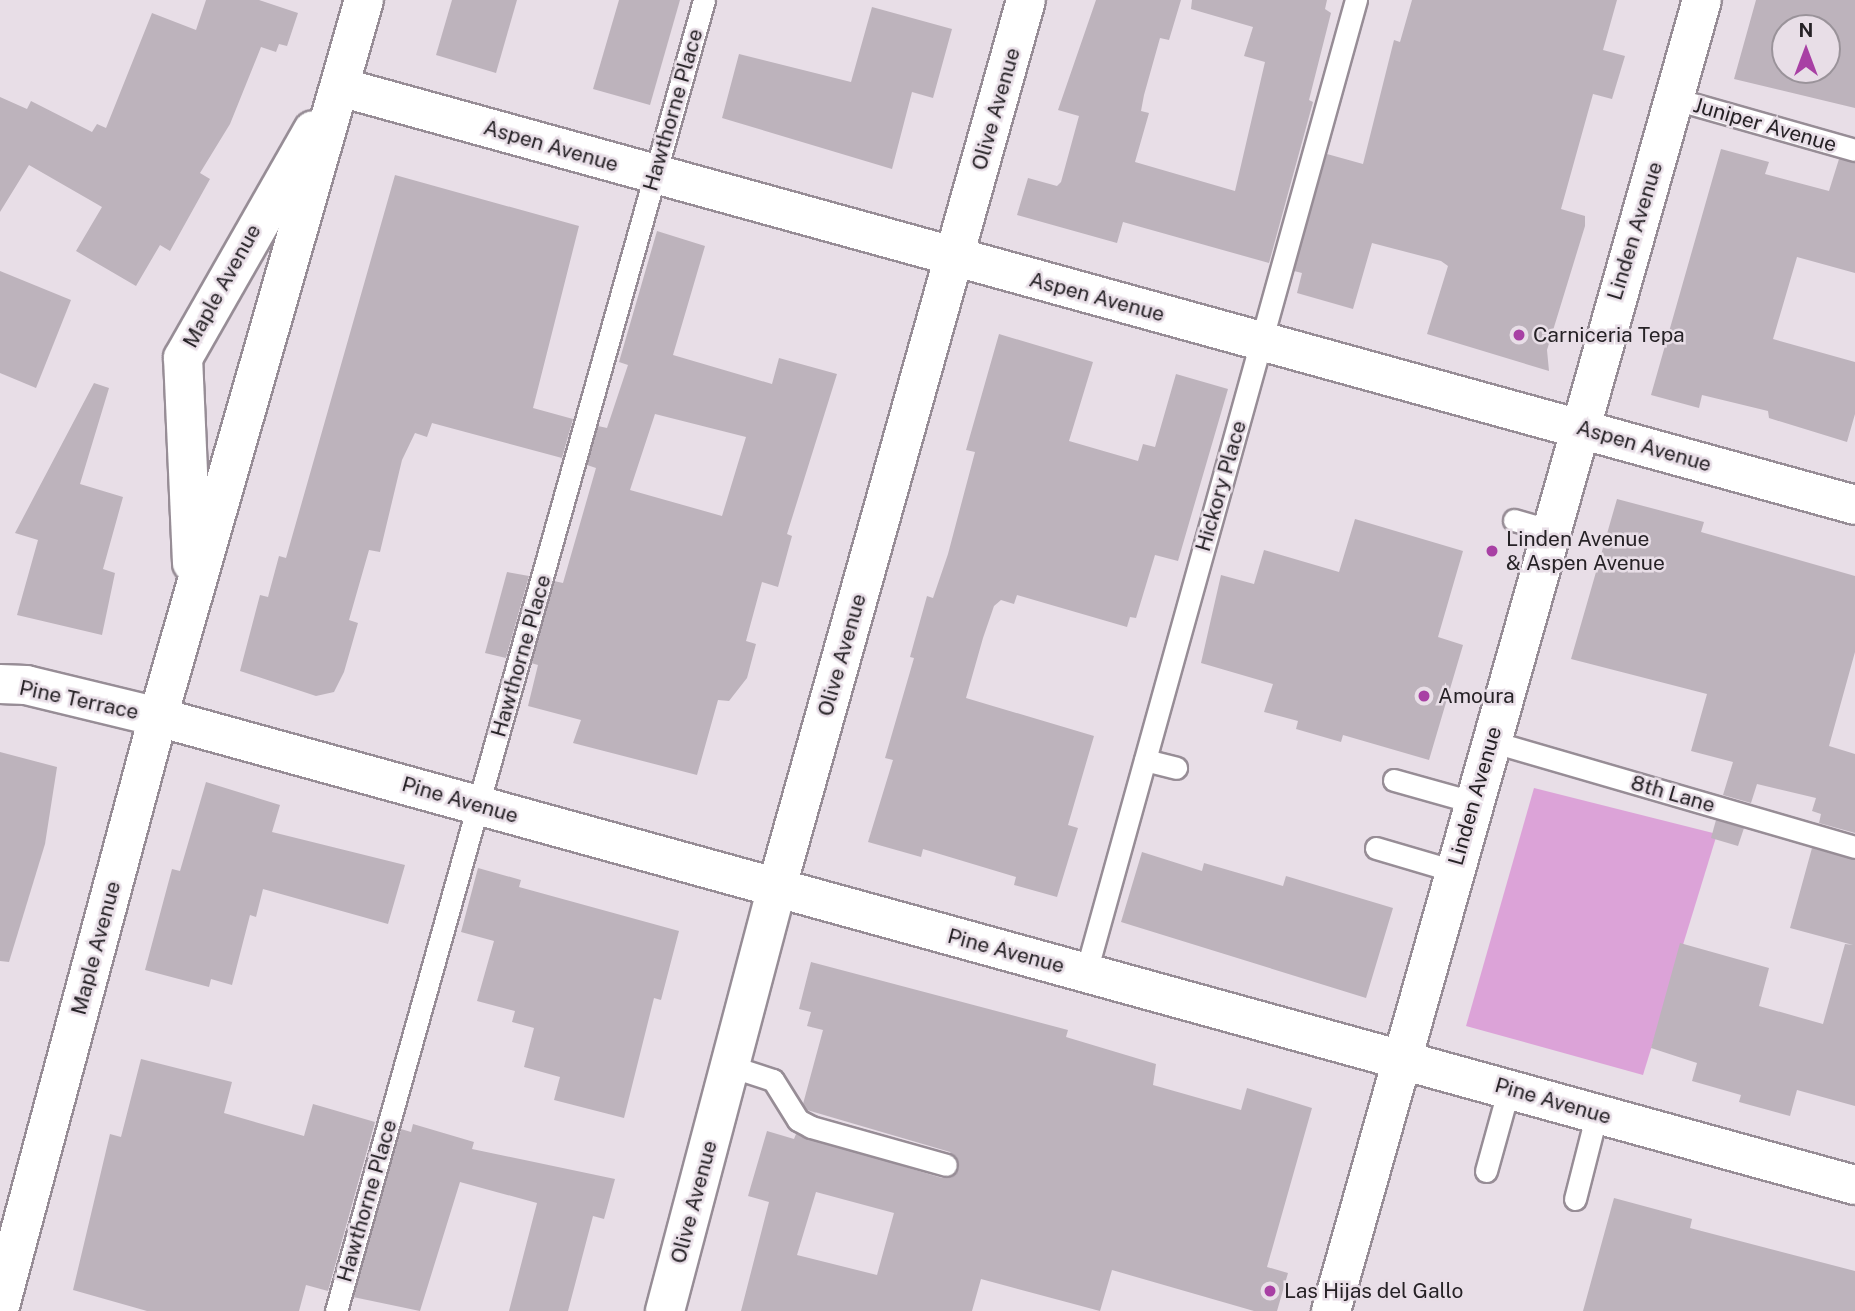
<!DOCTYPE html>
<style>
body{margin:0}
#map{position:relative;width:1855px;height:1311px;overflow:hidden;background:#e8dee7;font-family:"Public Sans",sans-serif}
div>[style]{position:absolute}
.green>*{inset:0;background:#dca3d8}
.building>*{inset:0;background:#bdb3bc}
.roads{filter:drop-shadow(2px 0 #978d96) drop-shadow(-2px 0 #978d96) drop-shadow(0 2px #978d96) drop-shadow(0 -2px #978d96)}
.service>*{height:21px;margin:-10.5px;padding:0 10.5px;transform-origin:10.5px;border-radius:10.5px;background:#fff}
.minor>*{height:38px;margin:-19px;padding:0 19px;transform-origin:19px;border-radius:19px;background:#fff}
.tertiary>*{height:38px;margin:-19px;padding:0 19px;transform-origin:19px;border-radius:19px;background:#fff}
.dots>*{width:19px;height:19px;translate:-50% -50%;box-sizing:border-box;border:4px solid #e8dee7;border-radius:50%}
span{translate:-50% -50%;white-space:nowrap;text-align:center;line-height:1.15;-webkit-text-stroke:5px #e8dee7;paint-order:stroke}
.street-label{font-size:21px;color:#262226}
.poi-label{font-size:21px;color:#262226}
.left{translate:0 -50%;text-align:left}
.north{position:absolute;left:1771px;top:14px;width:70px;height:70px;box-sizing:border-box;background:#e8dee7;border:2px solid #9a939a;border-radius:50%;rotate:0deg;font-size:19px;font-weight:700;line-height:28px;text-align:center;color:#262226}
.north::after{content:'';display:block;margin:auto;width:24px;height:32px;background:#a840a4;clip-path:polygon(50% 0,100% 100%,50% 72%,0 100%)}
</style>
<div id="map">
<div class="green">
<i style="clip-path:polygon(1534px 788px,1717px 834px,1643px 1075px,1466px 1026px)"></i>
</div>
<div class="building">
<i style="clip-path:polygon(206px 0,259px 0,298px 13px,287px 46px,279px 44px,276px 52px,261px 47px,230px 124px,200px 173px,210px 179px,170px 251px,160px 245px,136px 286px,76px 251px,102px 207px,29px 165px,0 212px,0 97px,27px 109px,31px 101px,92px 132px,97px 124px,106px 128px,152px 13px,196px 30px)"></i>
<i style="clip-path:polygon(452px 0,517px 0,496px 73px,436px 55px)"></i>
<i style="clip-path:polygon(619px 0,680px 0,650px 105px,593px 89px)"></i>
<i style="clip-path:polygon(1096px 0,1181px 0,1169px 40px,1160px 38px,1144px 95px,1141px 111px,1149px 113px,1135px 162px,1235px 191px,1265px 62px,1244px 56px,1253px 27px,1191px 9px,1192px 0,1327px 0,1325px 9px,1331px 13px,1309px 100px,1313px 102px,1269px 263px,1123px 222px,1117px 243px,1017px 215px,1028px 178px,1057px 186px,1061px 182px,1079px 116px,1058px 110px)"></i>
<i style="clip-path:polygon(1412px 0,1617px 0,1603px 50px,1625px 56px,1612px 99px,1593px 94px,1561px 209px,1585px 216px,1585px 226px,1547px 350px,1549px 371px,1427px 334px,1448px 266px,1441px 261px,1372px 243px,1353px 309px,1297px 293px,1302px 273px,1294px 271px,1327px 154px,1363px 164px,1394px 40px,1400px 42px)"></i>
<i style="clip-path:polygon(evenodd,1756px 0,1855px 0,1855px 108px,1734px 79px,1756px 0,1785px 28px,1827px 28px,1827px 70px,1785px 70px,1785px 28px)"></i>
<i style="clip-path:polygon(872px 7px,952px 29px,933px 98px,912px 92px,892px 169px,722px 118px,739px 54px,851px 82px)"></i>
<i style="clip-path:polygon(1721px 149px,1769px 162px,1765px 174px,1829px 191px,1839px 159px,1855px 163px,1855px 273px,1797px 257px,1773px 339px,1855px 362px,1855px 414px,1847px 442px,1769px 418px,1768px 411px,1702px 395px,1699px 408px,1651px 395px)"></i>
<i style="clip-path:polygon(395px 175px,579px 226px,533px 408px,573px 419px,562px 458px,432px 423px,427px 437px,415px 433px,402px 460px,380px 552px,369px 550px,349px 620px,358px 623px,344px 672px,334px 692px,316px 696px,240px 671px,260px 595px,268px 597px,279px 556px,286px 558px)"></i>
<i style="clip-path:polygon(evenodd,657px 231px,705px 246px,673px 355px,772px 384px,779px 358px,837px 374px,787px 534px,792px 536px,778px 587px,762px 582px,746px 641px,756px 644px,747px 678px,729px 701px,718px 700px,697px 775px,573px 743px,581px 720px,528px 706px,538px 665px,531px 663px,554px 581px,563px 583px,596px 468px,587px 465px,598px 426px,607px 428px,628px 365px,619px 362px,657px 231px,655px 414px,746px 437px,722px 516px,630px 490px,655px 414px)"></i>
<i style="clip-path:polygon(0 271px,71px 300px,36px 388px,0 373px)"></i>
<i style="clip-path:polygon(999px 334px,1093px 362px,1069px 441px,1138px 461px,1143px 444px,1155px 447px,1176px 374px,1228px 389px,1178px 561px,1155px 555px,1136px 618px,1130px 617px,1127px 627px,1017px 595px,1014px 604px,1001px 600px,994px 606px,983px 638px,966px 698px,1094px 736px,1068px 825px,1078px 828px,1057px 897px,1014px 885px,1016px 877px,923px 849px,921px 857px,868px 842px,893px 760px,885px 758px,914px 658px,910px 657px,927px 596px,933px 598px,948px 554px,975px 452px,966px 450px)"></i>
<i style="clip-path:polygon(94px 383px,109px 388px,80px 484px,123px 497px,103px 569px,115px 573px,102px 635px,17px 615px,38px 540px,15px 533px)"></i>
<i style="clip-path:polygon(1617px 499px,1704px 522px,1701px 532px,1855px 576px,1855px 652px,1829px 746px,1855px 754px,1855px 833px,1819px 823px,1821px 814px,1812px 811px,1816px 798px,1757px 784px,1751px 803px,1723px 795px,1733px 762px,1691px 751px,1707px 694px,1571px 659px)"></i>
<i style="clip-path:polygon(1355px 519px,1463px 551px,1438px 637px,1463px 645px,1429px 760px,1343px 735px,1341px 742px,1296px 729px,1298px 721px,1264px 712px,1273px 684px,1201px 663px,1221px 575px,1254px 584px,1264px 550px,1339px 572px)"></i>
<i style="clip-path:polygon(507px 572px,529px 576px,506px 658px,485px 653px)"></i>
<i style="clip-path:polygon(0 752px,57px 767px,45px 844px,9px 962px,0 961px)"></i>
<i style="clip-path:polygon(206px 782px,280px 805px,272px 832px,405px 865px,388px 924px,263px 889px,256px 917px,250px 915px,232px 985px,211px 979px,209px 987px,145px 970px,172px 869px,180px 871px)"></i>
<i style="clip-path:polygon(1716px 820px,1744px 828px,1738px 846px,1711px 838px)"></i>
<i style="clip-path:polygon(1812px 848px,1855px 860px,1855px 1106px,1797px 1090px,1790px 1116px,1739px 1102px,1741px 1095px,1692px 1081px,1697px 1063px,1651px 1048px,1680px 943px,1769px 968px,1759px 1006px,1823px 1024px,1845px 944px,1853px 945px,1790px 928px)"></i>
<i style="clip-path:polygon(1142px 852px,1202px 871px,1204px 863px,1283px 886px,1286px 876px,1393px 908px,1366px 998px,1121px 922px)"></i>
<i style="clip-path:polygon(478px 868px,521px 880px,519px 887px,679px 931px,661px 1000px,654px 998px,624px 1118px,554px 1100px,560px 1077px,524px 1067px,534px 1028px,512px 1022px,515px 1011px,477px 1001px,494px 941px,461px 932px)"></i>
<i style="clip-path:polygon(evenodd,811px 962px,1068px 1030px,1066px 1037px,1156px 1064px,1153px 1085px,1241px 1110px,1247px 1088px,1312px 1108px,1267px 1267px,1288px 1273px,1277px 1311px,1254px 1311px,1112px 1270px,1100px 1311px,981px 1279px,972px 1311px,741px 1311px,769px 1202px,748px 1196px,767px 1131px,794px 1139px,796px 1134px,942px 1178px,959px 1168px,950px 1152px,807px 1110px,803px 1104px,823px 1030px,807px 1026px,811px 1012px,799px 1009px,811px 962px,816px 1192px,894px 1213px,877px 1275px,797px 1255px,816px 1192px)"></i>
<i style="clip-path:polygon(141px 1059px,232px 1082px,224px 1113px,304px 1136px,313px 1104px,375px 1122px,328px 1291px,306px 1285px,299px 1311px,147px 1311px,73px 1290px,110px 1134px,121px 1137px)"></i>
<i style="clip-path:polygon(413px 1124px,474px 1142px,472px 1149px,615px 1179px,604px 1219px,593px 1216px,568px 1311px,509px 1311px,537px 1203px,460px 1182px,420px 1311px,353px 1297px,401px 1129px,411px 1132px)"></i>
<i style="clip-path:polygon(1614px 1198px,1692px 1219px,1690px 1228px,1855px 1271px,1855px 1311px,1583px 1311px)"></i>
</div>
<div class="roads">
<div class="service">
<i style="left:1675px;top:99px;width:187px;rotate:15.8deg"></i>
<i style="left:1514px;top:520px;width:35px;rotate:16deg"></i>
<i style="left:1490px;top:741px;width:380px;rotate:16.2deg"></i>
<i style="left:1145px;top:760px;width:32px;rotate:14deg"></i>
<i style="left:1394px;top:780px;width:82px;rotate:15.6deg"></i>
<i style="left:1376px;top:848px;width:81px;rotate:16.4deg"></i>
<i style="left:1086px;top:972px;width:1009px;rotate:-74.48deg"></i>
<i style="left:730px;top:1066px;width:45px;rotate:18deg"></i>
<i style="left:773px;top:1080px;width:47px;rotate:58deg"></i>
<i style="left:798px;top:1120px;width:15px;rotate:28deg"></i>
<i style="left:811px;top:1127px;width:140px;rotate:15.7deg"></i>
<i style="left:1486px;top:1171px;width:86px;rotate:-74.5deg"></i>
<i style="left:1575px;top:1199px;width:89px;rotate:-75.7deg"></i>
<i style="left:336px;top:1311px;width:1362px;rotate:-74.32deg"></i>
</div>
<div class="minor">
<i style="left:340px;top:87px;width:1572px;rotate:15.42deg"></i>
<i style="left:192px;top:563px;width:205px;rotate:-92.5deg"></i>
<i style="left:183px;top:358px;width:262px;rotate:-60.3deg"></i>
<i style="left:0;top:684px;width:26px;rotate:2deg"></i>
<i style="left:26px;top:685px;width:136px;rotate:13.6deg"></i>
<i style="left:158px;top:717px;width:1760px;rotate:15.42deg"></i>
<i style="left:0;top:1306px;width:610px;rotate:-74.98deg"></i>
<i style="left:158px;top:717px;width:746px;rotate:-73.97deg"></i>
<i style="left:665px;top:1311px;width:435px;rotate:-75.2deg"></i>
<i style="left:776px;top:890px;width:924px;rotate:-74.31deg"></i>
</div>
<div class="tertiary">
<i style="left:1331px;top:1311px;width:1362px;rotate:-74.2deg"></i>
</div>
</div>
<div class="dots">
<i style="left:1519px;top:335px;background:#a840a4"></i>
<i style="left:1492px;top:551px;background:#a840a4"></i>
<i style="left:1424px;top:696px;background:#a840a4"></i>
<i style="left:1270px;top:1291px;background:#a840a4"></i>
</div>
<div class="street-label">
<span style="left:996px;top:109px;rotate:-74deg">Olive Avenue</span>
<span style="left:673px;top:110px;rotate:-74deg">Hawthorne Place</span>
<span style="left:1765px;top:125px;rotate:16deg">Juniper Avenue</span>
<span style="left:551px;top:146px;rotate:16deg">Aspen Avenue</span>
<span style="left:1635px;top:231px;rotate:-73deg">Linden Avenue</span>
<span style="left:222px;top:286px;rotate:-61deg">Maple Avenue</span>
<span style="left:1097px;top:297px;rotate:15deg">Aspen Avenue</span>
<span style="left:1644px;top:446px;rotate:16deg">Aspen Avenue</span>
<span style="left:1221px;top:486px;rotate:-74deg">Hickory Place</span>
<span style="left:842px;top:655px;rotate:-74deg">Olive Avenue</span>
<span style="left:521px;top:656px;rotate:-74deg">Hawthorne Place</span>
<span style="left:79px;top:700px;rotate:12deg">Pine Terrace</span>
<span style="left:1673px;top:794px;rotate:16deg">8th Lane</span>
<span style="left:1475px;top:796px;rotate:-74deg">Linden Avenue</span>
<span style="left:460px;top:800px;rotate:16deg">Pine Avenue</span>
<span style="left:96px;top:948px;rotate:-75deg">Maple Avenue</span>
<span style="left:1006px;top:951px;rotate:15deg">Pine Avenue</span>
<span style="left:1553px;top:1101px;rotate:16deg">Pine Avenue</span>
<span style="left:367px;top:1201px;rotate:-74deg">Hawthorne Place</span>
<span style="left:694px;top:1202px;rotate:-75deg">Olive Avenue</span>
</div>
<div class="poi-label">
<span class="left" style="left:1533px;top:335px">Carniceria Tepa</span>
<span class="left" style="left:1506px;top:551px">Linden Avenue<br>&amp; Aspen Avenue</span>
<span class="left" style="left:1438px;top:696px">Amoura</span>
<span class="left" style="left:1284px;top:1291px">Las Hijas del Gallo</span>
</div>
<div class="north">N</div>
</div>
